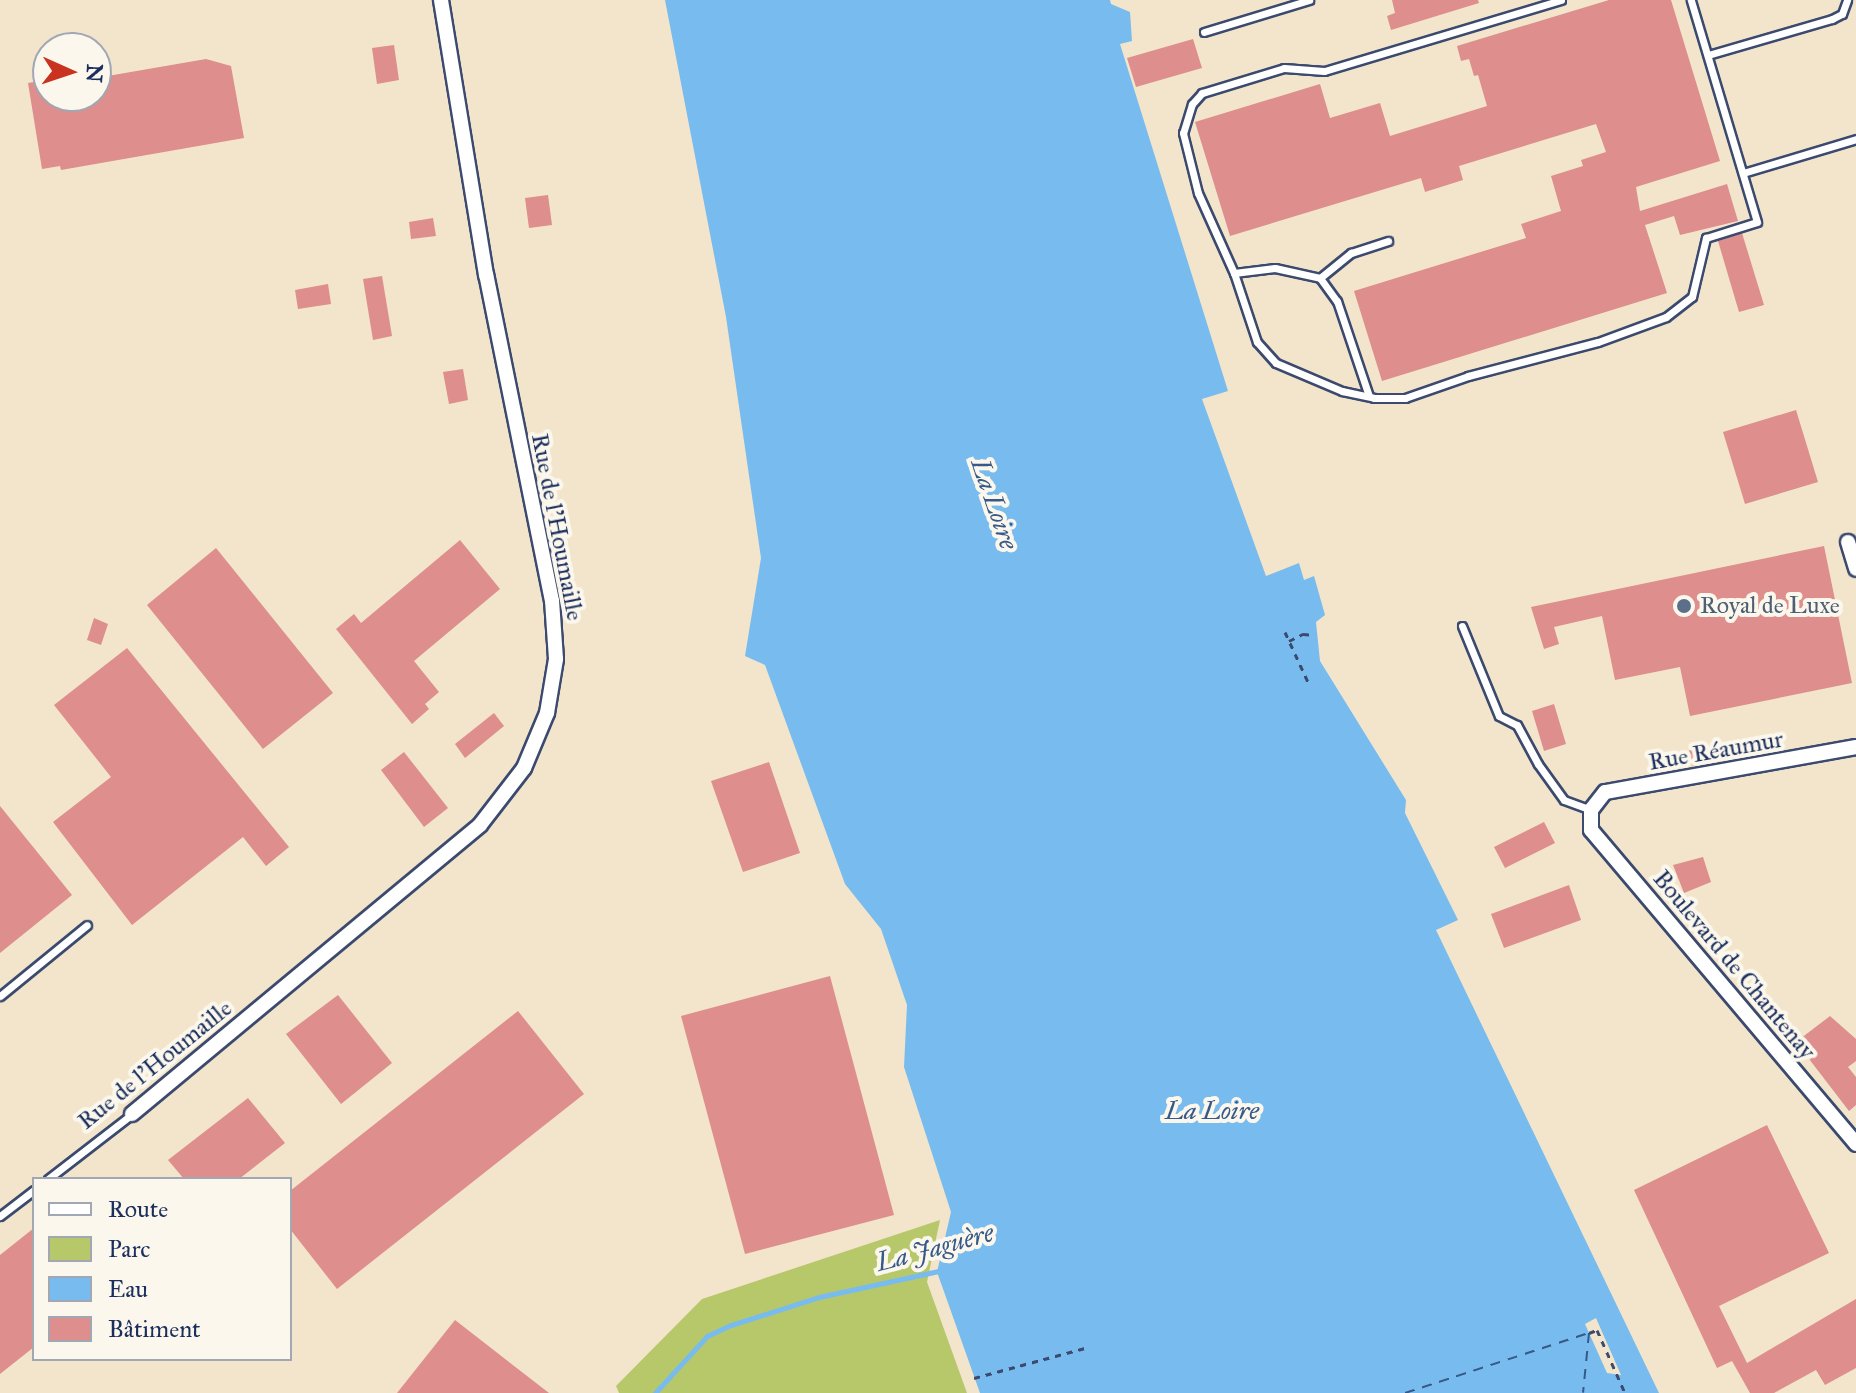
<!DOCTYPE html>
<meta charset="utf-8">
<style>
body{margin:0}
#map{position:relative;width:1856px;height:1393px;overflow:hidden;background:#f2e5cb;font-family:"IM FELL Great Primer",serif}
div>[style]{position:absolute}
.green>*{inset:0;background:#b7c86b}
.water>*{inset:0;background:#78bbee}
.pier>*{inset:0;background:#f2e5cb}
.stream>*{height:5px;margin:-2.5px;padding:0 2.5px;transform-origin:2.5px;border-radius:2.5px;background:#78bbee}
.ferry>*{height:2px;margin-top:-1px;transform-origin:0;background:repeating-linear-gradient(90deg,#375989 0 10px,transparent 0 18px)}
.building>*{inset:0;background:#dd8e8d}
.path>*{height:3px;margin-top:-1.5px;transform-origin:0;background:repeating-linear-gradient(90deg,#3b4a6e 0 6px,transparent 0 12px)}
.roads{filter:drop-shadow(2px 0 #3b4a6e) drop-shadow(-2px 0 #3b4a6e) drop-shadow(0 2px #3b4a6e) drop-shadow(0 -2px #3b4a6e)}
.service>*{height:7px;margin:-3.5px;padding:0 3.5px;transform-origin:3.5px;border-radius:3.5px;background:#fff}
.minor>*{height:14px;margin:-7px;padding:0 7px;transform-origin:7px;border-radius:7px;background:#fff}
.dots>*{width:22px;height:22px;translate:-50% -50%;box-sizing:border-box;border:4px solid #fbf7ec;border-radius:50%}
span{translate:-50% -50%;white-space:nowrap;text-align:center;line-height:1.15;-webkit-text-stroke:8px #fbf7ec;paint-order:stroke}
.street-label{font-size:24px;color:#1b2f5e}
.service-label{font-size:24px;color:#4e5e75}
.left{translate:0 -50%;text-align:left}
.water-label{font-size:26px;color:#375989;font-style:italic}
.legend{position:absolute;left:32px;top:1177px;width:260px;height:184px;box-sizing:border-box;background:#fbf7ec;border:2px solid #a1a7b3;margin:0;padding:10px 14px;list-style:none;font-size:24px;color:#1b2f5e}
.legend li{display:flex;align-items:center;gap:16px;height:40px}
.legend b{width:40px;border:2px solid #a1a7b3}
.north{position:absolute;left:32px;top:32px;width:80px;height:80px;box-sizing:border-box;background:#fbf7ec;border:2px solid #a1a7b3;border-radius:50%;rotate:93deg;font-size:22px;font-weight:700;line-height:32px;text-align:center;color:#1b2f5e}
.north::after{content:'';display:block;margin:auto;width:28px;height:36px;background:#c8321e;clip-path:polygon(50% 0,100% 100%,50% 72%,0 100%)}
</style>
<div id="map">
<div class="green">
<i style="clip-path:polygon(940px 1220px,927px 1282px,967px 1393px,619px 1393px,616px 1386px,702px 1299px)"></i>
</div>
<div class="water">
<i style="clip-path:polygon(665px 0,1110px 0,1111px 4px,1130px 12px,1132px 41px,1120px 44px,1228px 391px,1202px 399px,1266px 576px,1299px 563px,1304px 580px,1314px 576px,1325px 615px,1316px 622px,1320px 661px,1406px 800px,1405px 813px,1458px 920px,1436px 930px,1659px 1393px,980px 1393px,937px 1272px,951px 1212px,904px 1067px,907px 1005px,881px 929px,845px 884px,765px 665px,745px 656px,761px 558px,726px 317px)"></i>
</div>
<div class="pier">
<i style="clip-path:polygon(1596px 1318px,1621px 1375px,1607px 1373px,1585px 1324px)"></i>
</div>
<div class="stream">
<i style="left:655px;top:1393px;width:77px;rotate:-47.6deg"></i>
<i style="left:707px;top:1336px;width:26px;rotate:-25deg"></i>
<i style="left:731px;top:1325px;width:92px;rotate:-17.7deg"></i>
<i style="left:819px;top:1297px;width:127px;rotate:-12.3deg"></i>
</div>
<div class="ferry">
<i style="left:1405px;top:1393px;width:194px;rotate:-18.1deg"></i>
<i style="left:1589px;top:1333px;width:60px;rotate:95.7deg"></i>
</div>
<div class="building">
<i style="clip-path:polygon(1392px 0,1478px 0,1479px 3px,1391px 30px,1387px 16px,1395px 13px)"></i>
<i style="clip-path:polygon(1609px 0,1671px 0,1720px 161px,1636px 187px,1640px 211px,1727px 184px,1738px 221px,1680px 235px,1674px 216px,1645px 225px,1667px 293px,1382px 381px,1354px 291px,1526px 238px,1521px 224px,1561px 211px,1551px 176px,1583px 166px,1581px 160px,1606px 152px,1596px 124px,1459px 166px,1463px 180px,1425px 192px,1421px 178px,1230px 236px,1195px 122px,1320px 84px,1330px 118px,1380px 103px,1390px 136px,1487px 106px,1478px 75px,1474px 76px,1469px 59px,1461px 61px,1457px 46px)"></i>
<i style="clip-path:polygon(1193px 39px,1202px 68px,1136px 87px,1127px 58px)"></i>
<i style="clip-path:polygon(394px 45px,399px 80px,377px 84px,372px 48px)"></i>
<i style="clip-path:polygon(206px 59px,231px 66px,244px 138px,61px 170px,60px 166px,42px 169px,28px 83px,46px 80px,48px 96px,96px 96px,96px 78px)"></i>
<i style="clip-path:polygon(548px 195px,552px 225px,529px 228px,525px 198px)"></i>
<i style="clip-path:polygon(433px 218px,436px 236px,411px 239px,409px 222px)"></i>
<i style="clip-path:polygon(1742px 233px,1764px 305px,1739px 312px,1718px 241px)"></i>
<i style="clip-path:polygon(382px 276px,392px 336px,373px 340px,363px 279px)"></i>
<i style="clip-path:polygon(328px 284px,331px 304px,298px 309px,295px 290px)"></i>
<i style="clip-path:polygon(463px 369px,468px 400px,449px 404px,443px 372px)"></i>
<i style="clip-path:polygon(1796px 410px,1818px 482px,1745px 504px,1723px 432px)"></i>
<i style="clip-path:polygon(460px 540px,500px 589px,414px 661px,439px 692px,425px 704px,429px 709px,412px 724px,336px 629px,354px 614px,361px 623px)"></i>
<i style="clip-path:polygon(1824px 546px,1852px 683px,1690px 716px,1680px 667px,1615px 680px,1602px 616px,1554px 627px,1559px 644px,1544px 649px,1531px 607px)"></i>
<i style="clip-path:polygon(216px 548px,333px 693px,263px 749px,147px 605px)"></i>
<i style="clip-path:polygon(94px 618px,108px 624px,101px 645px,87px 640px)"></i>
<i style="clip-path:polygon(127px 648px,289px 847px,266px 866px,243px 837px,132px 925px,53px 822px,111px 777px,54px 705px)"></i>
<i style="clip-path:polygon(1554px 704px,1566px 744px,1544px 751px,1532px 711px)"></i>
<i style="clip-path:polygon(494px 713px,504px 726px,465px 758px,455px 744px)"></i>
<i style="clip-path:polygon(1704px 747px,1707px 763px,1692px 766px,1689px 750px)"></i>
<i style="clip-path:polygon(404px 752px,448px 808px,424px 827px,381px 770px)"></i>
<i style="clip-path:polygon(769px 762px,800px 853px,743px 872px,711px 781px)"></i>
<i style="clip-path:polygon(0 806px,72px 895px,0 953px)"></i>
<i style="clip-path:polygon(1544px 822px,1555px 843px,1505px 868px,1494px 847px)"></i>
<i style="clip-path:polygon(1703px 857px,1711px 882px,1684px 893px,1673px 865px)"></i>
<i style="clip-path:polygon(1569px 885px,1581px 920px,1504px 948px,1491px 914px)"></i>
<i style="clip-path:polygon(830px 976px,894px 1215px,745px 1254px,681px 1016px)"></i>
<i style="clip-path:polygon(338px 995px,392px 1063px,341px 1104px,286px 1034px)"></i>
<i style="clip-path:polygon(518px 1011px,584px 1094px,337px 1289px,290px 1229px,290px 1191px)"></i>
<i style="clip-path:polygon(1830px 1016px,1856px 1039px,1856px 1061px,1848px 1067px,1856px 1077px,1856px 1105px,1849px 1111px,1796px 1042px)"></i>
<i style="clip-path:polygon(248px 1098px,285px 1143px,239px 1179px,184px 1179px,168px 1160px)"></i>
<i style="clip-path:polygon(1767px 1125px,1829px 1253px,1719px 1306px,1747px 1363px,1856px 1299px,1856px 1368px,1825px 1385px,1816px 1370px,1774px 1393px,1750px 1393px,1732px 1361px,1717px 1368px,1634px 1190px)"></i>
<i style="clip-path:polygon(34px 1228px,34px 1347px,0 1374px,0 1255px)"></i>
<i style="clip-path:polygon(455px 1320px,549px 1393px,397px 1393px)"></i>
</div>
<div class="path">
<i style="left:1285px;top:632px;width:55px;rotate:65.3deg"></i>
<i style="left:1289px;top:641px;width:16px;rotate:-27deg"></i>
<i style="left:1303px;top:634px;width:12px;rotate:5deg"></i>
<i style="left:1589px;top:1333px;width:9px;rotate:-21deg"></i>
<i style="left:1597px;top:1330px;width:69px;rotate:66deg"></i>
<i style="left:974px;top:1378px;width:115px;rotate:-15.1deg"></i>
</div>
<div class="roads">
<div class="service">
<i style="left:1561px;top:0;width:247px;rotate:163.3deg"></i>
<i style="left:1324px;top:71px;width:40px;rotate:-175.7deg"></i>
<i style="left:1284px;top:68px;width:86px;rotate:163deg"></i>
<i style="left:1202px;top:93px;width:15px;rotate:132deg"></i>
<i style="left:1192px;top:104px;width:30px;rotate:107deg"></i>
<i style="left:1183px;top:133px;width:62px;rotate:76deg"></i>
<i style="left:1198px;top:193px;width:88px;rotate:65.8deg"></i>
<i style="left:1234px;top:273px;width:73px;rotate:71.6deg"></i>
<i style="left:1257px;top:342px;width:28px;rotate:48deg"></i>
<i style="left:1276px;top:363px;width:72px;rotate:23deg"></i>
<i style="left:1342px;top:391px;width:33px;rotate:12deg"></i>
<i style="left:1374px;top:398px;width:31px"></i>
<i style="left:1405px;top:398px;width:67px;rotate:-19.2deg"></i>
<i style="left:1468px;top:376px;width:134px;rotate:-14.7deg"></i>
<i style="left:1598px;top:342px;width:72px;rotate:-20.2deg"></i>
<i style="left:1666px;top:317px;width:33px;rotate:-38deg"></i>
<i style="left:1692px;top:297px;width:61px;rotate:-76.7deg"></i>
<i style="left:1706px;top:238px;width:53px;rotate:-17.4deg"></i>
<i style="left:1757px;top:222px;width:232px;rotate:-106.6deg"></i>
<i style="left:1204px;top:32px;width:110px;rotate:-16.9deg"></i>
<i style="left:1708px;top:55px;width:129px;rotate:-16.2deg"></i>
<i style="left:1832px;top:19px;width:11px;rotate:-27deg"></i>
<i style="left:1842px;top:14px;width:15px;rotate:-70deg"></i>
<i style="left:1743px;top:173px;width:118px;rotate:-16.7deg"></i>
<i style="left:1234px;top:273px;width:41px;rotate:-7deg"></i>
<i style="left:1275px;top:268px;width:46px;rotate:12.5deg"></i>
<i style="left:1320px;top:278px;width:29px;rotate:54deg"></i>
<i style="left:1337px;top:301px;width:100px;rotate:71.4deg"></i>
<i style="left:1320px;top:278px;width:40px;rotate:-39deg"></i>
<i style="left:1351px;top:253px;width:39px;rotate:-18deg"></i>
<i style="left:1462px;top:626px;width:97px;rotate:67.7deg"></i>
<i style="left:1499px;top:716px;width:20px;rotate:27deg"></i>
<i style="left:1517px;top:725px;width:44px;rotate:61.7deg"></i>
<i style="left:1538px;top:764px;width:44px;rotate:54.2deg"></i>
<i style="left:1564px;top:800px;width:29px;rotate:20deg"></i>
<i style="left:0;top:996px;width:112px;rotate:-39.2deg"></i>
<i style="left:48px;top:1179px;width:106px;rotate:-37.7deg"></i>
<i style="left:0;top:1216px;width:43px;rotate:-37.4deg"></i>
</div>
<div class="minor">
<i style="left:1848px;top:542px;width:28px;rotate:73deg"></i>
<i style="left:1856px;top:747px;width:255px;rotate:169.8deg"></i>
<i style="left:1605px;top:792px;width:23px;rotate:128deg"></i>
<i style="left:1591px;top:810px;width:20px;rotate:90deg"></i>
<i style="left:1591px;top:830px;width:411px;rotate:49.8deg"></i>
<i style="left:132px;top:1114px;width:452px;rotate:-39.7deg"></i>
<i style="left:480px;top:825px;width:72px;rotate:-52.3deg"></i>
<i style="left:524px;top:768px;width:60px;rotate:-67.3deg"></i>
<i style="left:547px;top:713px;width:55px;rotate:-80.5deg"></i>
<i style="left:556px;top:659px;width:58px;rotate:-93.9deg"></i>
<i style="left:552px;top:601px;width:333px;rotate:-101.4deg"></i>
<i style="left:486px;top:275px;width:279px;rotate:-99.3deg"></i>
</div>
</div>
<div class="dots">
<i style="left:1684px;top:606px;background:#5c6f8a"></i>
</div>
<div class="street-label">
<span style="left:557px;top:527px;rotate:79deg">Rue de l'Houmaille</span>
<span style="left:1716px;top:751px;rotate:-10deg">Rue Réaumur</span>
<span style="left:1734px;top:965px;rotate:50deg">Boulevard de Chantenay</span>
<span style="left:155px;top:1065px;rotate:-39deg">Rue de l'Houmaille</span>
</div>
<div class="service-label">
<span class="left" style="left:1700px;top:606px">Royal de Luxe</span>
</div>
<div class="water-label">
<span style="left:994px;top:504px;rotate:71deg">La Loire</span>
<span style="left:1212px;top:1111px">La Loire</span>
<span style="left:935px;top:1248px;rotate:-15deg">La Jaguère</span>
</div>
<ul class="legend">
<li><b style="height:10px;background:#fff"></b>Route</li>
<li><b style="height:22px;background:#b7c86b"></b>Parc</li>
<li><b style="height:22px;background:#78bbee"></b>Eau</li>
<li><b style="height:22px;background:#dd8e8d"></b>Bâtiment</li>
</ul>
<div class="north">N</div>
</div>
